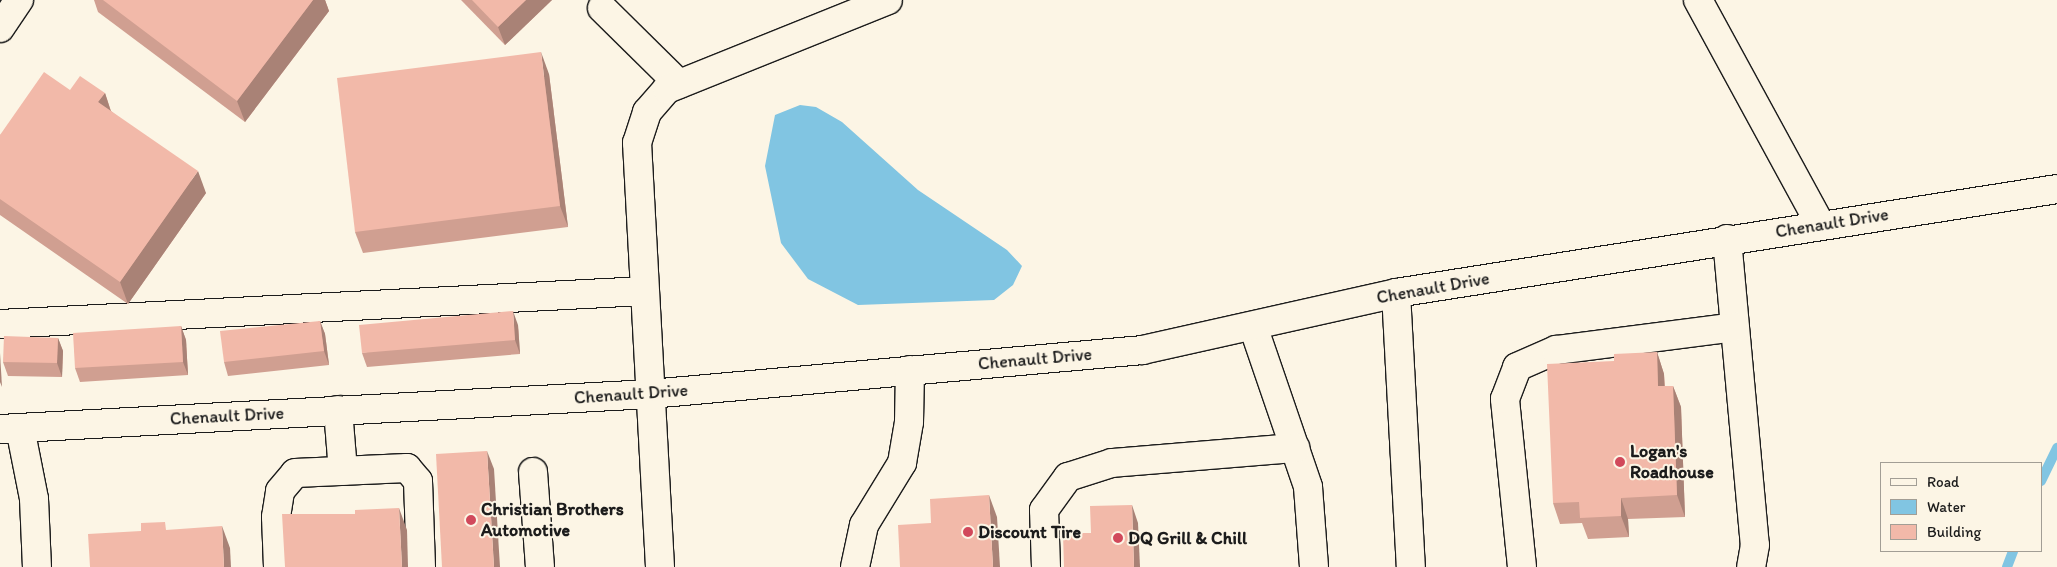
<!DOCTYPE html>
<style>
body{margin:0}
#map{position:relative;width:2057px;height:567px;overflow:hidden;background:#fcf5e5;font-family:Itim,sans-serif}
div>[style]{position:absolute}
.water>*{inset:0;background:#81c5e2}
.stream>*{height:10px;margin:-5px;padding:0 5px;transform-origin:5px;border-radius:5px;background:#81c5e2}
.roads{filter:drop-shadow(1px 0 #1c1c1c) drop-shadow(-1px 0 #1c1c1c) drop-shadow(0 1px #1c1c1c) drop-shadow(0 -1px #1c1c1c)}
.minor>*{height:28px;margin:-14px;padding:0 14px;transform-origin:14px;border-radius:14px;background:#fcf5e5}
.wall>*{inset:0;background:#d09f91}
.shaded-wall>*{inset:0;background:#a98276}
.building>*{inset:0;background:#f2b9a9}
.dots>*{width:14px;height:14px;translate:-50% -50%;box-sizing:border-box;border:2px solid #fcf5e5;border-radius:50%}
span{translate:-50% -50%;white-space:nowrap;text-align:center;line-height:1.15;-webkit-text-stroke:4px #fcf5e5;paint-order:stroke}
.street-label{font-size:18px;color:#1c1c1c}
.poi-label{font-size:18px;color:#1c1c1c;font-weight:700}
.left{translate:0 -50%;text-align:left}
.legend{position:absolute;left:1880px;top:462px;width:162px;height:90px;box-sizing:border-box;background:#fcf5e5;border:1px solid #a29e95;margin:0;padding:6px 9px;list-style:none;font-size:15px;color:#1c1c1c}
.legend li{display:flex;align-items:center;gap:10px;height:25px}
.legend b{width:25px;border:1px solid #a29e95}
</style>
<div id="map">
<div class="water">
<i style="clip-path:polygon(800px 105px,816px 107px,842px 122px,918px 190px,1007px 250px,1022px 266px,1013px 285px,994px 300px,858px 305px,808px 279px,781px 243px,765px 166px,775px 115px)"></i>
</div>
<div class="stream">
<i style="left:2041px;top:481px;width:37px;rotate:-64deg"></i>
<i style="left:2007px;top:567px;width:17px;rotate:-69deg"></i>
</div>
<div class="roads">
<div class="minor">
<i style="left:1698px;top:0;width:255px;rotate:61.4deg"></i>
<i style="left:602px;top:8px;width:108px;rotate:44.6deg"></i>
<i style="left:0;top:28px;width:34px;rotate:-56deg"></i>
<i style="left:1727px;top:239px;width:307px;rotate:84.8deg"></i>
<i style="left:1755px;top:545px;width:22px;rotate:100deg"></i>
<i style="left:1396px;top:293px;width:274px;rotate:86.9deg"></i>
<i style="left:0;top:324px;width:645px;rotate:-2.93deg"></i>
<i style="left:1253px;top:326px;width:170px;rotate:71.1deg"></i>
<i style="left:1308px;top:487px;width:80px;rotate:85.7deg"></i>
<i style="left:338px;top:410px;width:61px;rotate:85.3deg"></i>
<i style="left:20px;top:428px;width:72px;rotate:78.8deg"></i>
<i style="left:34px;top:499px;width:68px;rotate:87.5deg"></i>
<i style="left:0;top:429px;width:651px;rotate:-3.08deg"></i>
<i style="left:650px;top:394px;width:494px;rotate:-5.1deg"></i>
<i style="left:1142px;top:350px;width:260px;rotate:-12.6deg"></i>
<i style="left:1396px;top:293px;width:669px;rotate:-8.94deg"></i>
<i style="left:533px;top:472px;width:95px;rotate:85.8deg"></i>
<i style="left:278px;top:567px;width:50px;rotate:-92.3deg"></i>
<i style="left:276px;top:517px;width:26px;rotate:-81deg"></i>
<i style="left:280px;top:491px;width:23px;rotate:-50deg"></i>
<i style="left:295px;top:473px;width:112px;rotate:-2.6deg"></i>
<i style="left:407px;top:468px;width:17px;rotate:50deg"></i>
<i style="left:418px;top:481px;width:86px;rotate:88deg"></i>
<i style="left:660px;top:567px;width:425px;rotate:-93.1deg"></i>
<i style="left:637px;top:143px;width:33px;rotate:-72deg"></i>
<i style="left:647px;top:112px;width:30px;rotate:-49deg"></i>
<i style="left:667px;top:89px;width:238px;rotate:-21.9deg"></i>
<i style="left:855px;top:567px;width:43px;rotate:-77.9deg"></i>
<i style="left:864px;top:525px;width:73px;rotate:-58.5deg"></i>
<i style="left:902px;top:463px;width:42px;rotate:-80.3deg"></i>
<i style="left:909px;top:422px;width:52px;rotate:-88.9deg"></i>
<i style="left:1046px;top:567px;width:57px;rotate:-92deg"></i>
<i style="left:1044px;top:510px;width:41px;rotate:-54deg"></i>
<i style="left:1068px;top:477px;width:46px;rotate:-17.7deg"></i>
<i style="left:1112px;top:463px;width:184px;rotate:-4.7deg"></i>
<i style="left:1522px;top:567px;width:169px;rotate:-95.8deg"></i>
<i style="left:1505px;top:399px;width:34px;rotate:-69deg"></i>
<i style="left:1517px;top:367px;width:43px;rotate:-23.6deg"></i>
<i style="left:1556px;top:350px;width:180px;rotate:-7.3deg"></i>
</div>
</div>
<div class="wall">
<i style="clip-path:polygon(94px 0,325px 0,329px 11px,245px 122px,98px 12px)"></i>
<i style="clip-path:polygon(461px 0,552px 0,505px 45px)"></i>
<i style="clip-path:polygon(549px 74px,568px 227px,363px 253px,355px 232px)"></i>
<i style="clip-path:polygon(70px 90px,105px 93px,111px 111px,206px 193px,128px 304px,0 215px,0 135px)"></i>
<i style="clip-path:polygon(320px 321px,325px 334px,329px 365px,228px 376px,224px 362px)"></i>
<i style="clip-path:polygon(518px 325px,520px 354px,367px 367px,362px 353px)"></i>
<i style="clip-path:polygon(181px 326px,186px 340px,188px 375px,80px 382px,75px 368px)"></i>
<i style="clip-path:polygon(58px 338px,63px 351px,62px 377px,8px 376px,3px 362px)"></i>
<i style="clip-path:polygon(1657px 352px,1664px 374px,1665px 386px,1673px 386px,1681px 407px,1685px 517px,1628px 519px,1629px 537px,1588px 539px,1582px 523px,1560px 524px,1553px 503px,1614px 361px)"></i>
</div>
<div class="shaded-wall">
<i style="clip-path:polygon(313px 0,325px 0,329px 11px,245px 122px,237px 101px)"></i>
<i style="clip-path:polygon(526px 0,552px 0,505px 45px,498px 27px)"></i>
<i style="clip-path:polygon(541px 52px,549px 74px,568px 227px,560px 206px)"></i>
<i style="clip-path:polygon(105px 93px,112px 115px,98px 102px)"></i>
<i style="clip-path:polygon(198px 171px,206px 193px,128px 304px,120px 282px)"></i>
<i style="clip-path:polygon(513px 311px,518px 325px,520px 354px,515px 340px)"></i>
<i style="clip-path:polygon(320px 321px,325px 334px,329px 365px,324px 351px)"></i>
<i style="clip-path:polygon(181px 326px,186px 340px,188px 375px,183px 362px)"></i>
<i style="clip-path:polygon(58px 338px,63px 351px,62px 377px,57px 363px)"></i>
<i style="clip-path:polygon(1657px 352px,1664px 374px,1665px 408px,1658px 386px)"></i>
<i style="clip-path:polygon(0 353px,2px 387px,0 382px)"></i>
<i style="clip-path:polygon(1673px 386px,1681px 407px,1685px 517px,1677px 495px)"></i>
<i style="clip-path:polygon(487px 451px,494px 469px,500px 567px,494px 567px)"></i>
<i style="clip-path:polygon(989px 495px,997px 517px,1000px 567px,993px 567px)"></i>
<i style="clip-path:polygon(1621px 498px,1628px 519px,1629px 537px,1621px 516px)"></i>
<i style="clip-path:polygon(1132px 505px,1138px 523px,1140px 567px,1134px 567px)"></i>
<i style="clip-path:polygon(399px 508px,407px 530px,408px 567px,402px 567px)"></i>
<i style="clip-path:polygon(222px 526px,230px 548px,231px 567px,224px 567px)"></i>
</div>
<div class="building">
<i style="clip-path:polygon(103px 0,313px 0,237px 101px)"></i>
<i style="clip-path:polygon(472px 0,526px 0,498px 27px)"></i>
<i style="clip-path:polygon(541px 52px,560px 206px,355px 232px,337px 78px)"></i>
<i style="clip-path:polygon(44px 72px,70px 90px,80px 76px,105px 93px,98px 102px,198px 171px,120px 282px,0 199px,0 135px)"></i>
<i style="clip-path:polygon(513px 311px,515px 340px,362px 353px,359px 325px)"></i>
<i style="clip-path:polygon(320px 321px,324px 351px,224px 362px,220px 331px)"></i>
<i style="clip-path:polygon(181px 326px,183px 362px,75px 368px,73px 333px)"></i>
<i style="clip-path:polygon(4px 336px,58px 338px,57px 363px,3px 362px)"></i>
<i style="clip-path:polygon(1657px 352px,1658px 386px,1673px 386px,1677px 495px,1621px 498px,1621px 516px,1580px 518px,1579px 502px,1553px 503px,1547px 364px,1614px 361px,1614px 354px)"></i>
<i style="clip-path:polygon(487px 451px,494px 567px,442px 567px,436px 454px)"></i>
<i style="clip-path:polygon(989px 495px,993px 567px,900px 567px,898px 525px,931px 523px,930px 499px)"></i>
<i style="clip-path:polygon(1132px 505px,1134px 567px,1064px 567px,1063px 533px,1091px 533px,1090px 506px)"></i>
<i style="clip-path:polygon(399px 508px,402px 567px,285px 567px,282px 514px,355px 514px,355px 510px)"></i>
<i style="clip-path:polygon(165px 522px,166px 530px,222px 526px,224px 567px,90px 567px,88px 534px,141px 531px,141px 523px)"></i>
</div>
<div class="dots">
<i style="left:1620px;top:462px;background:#d1495b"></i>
<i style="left:471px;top:520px;background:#d1495b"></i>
<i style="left:968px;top:532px;background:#d1495b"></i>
<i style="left:1118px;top:538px;background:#d1495b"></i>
</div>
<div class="street-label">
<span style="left:1832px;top:223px;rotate:-9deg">Chenault Drive</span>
<span style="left:1433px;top:288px;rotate:-10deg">Chenault Drive</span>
<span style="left:1035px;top:359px;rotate:-5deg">Chenault Drive</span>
<span style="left:631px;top:394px;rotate:-4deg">Chenault Drive</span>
<span style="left:227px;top:416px;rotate:-3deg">Chenault Drive</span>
</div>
<div class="poi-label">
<span class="left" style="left:1630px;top:462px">Logan's<br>Roadhouse</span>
<span class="left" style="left:481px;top:520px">Christian Brothers<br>Automotive</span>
<span class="left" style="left:978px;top:532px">Discount Tire</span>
<span class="left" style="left:1128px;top:538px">DQ Grill &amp; Chill</span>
</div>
<ul class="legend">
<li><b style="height:6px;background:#fcf5e5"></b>Road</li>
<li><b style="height:14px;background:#81c5e2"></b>Water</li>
<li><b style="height:14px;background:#f2b9a9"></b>Building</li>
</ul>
</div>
